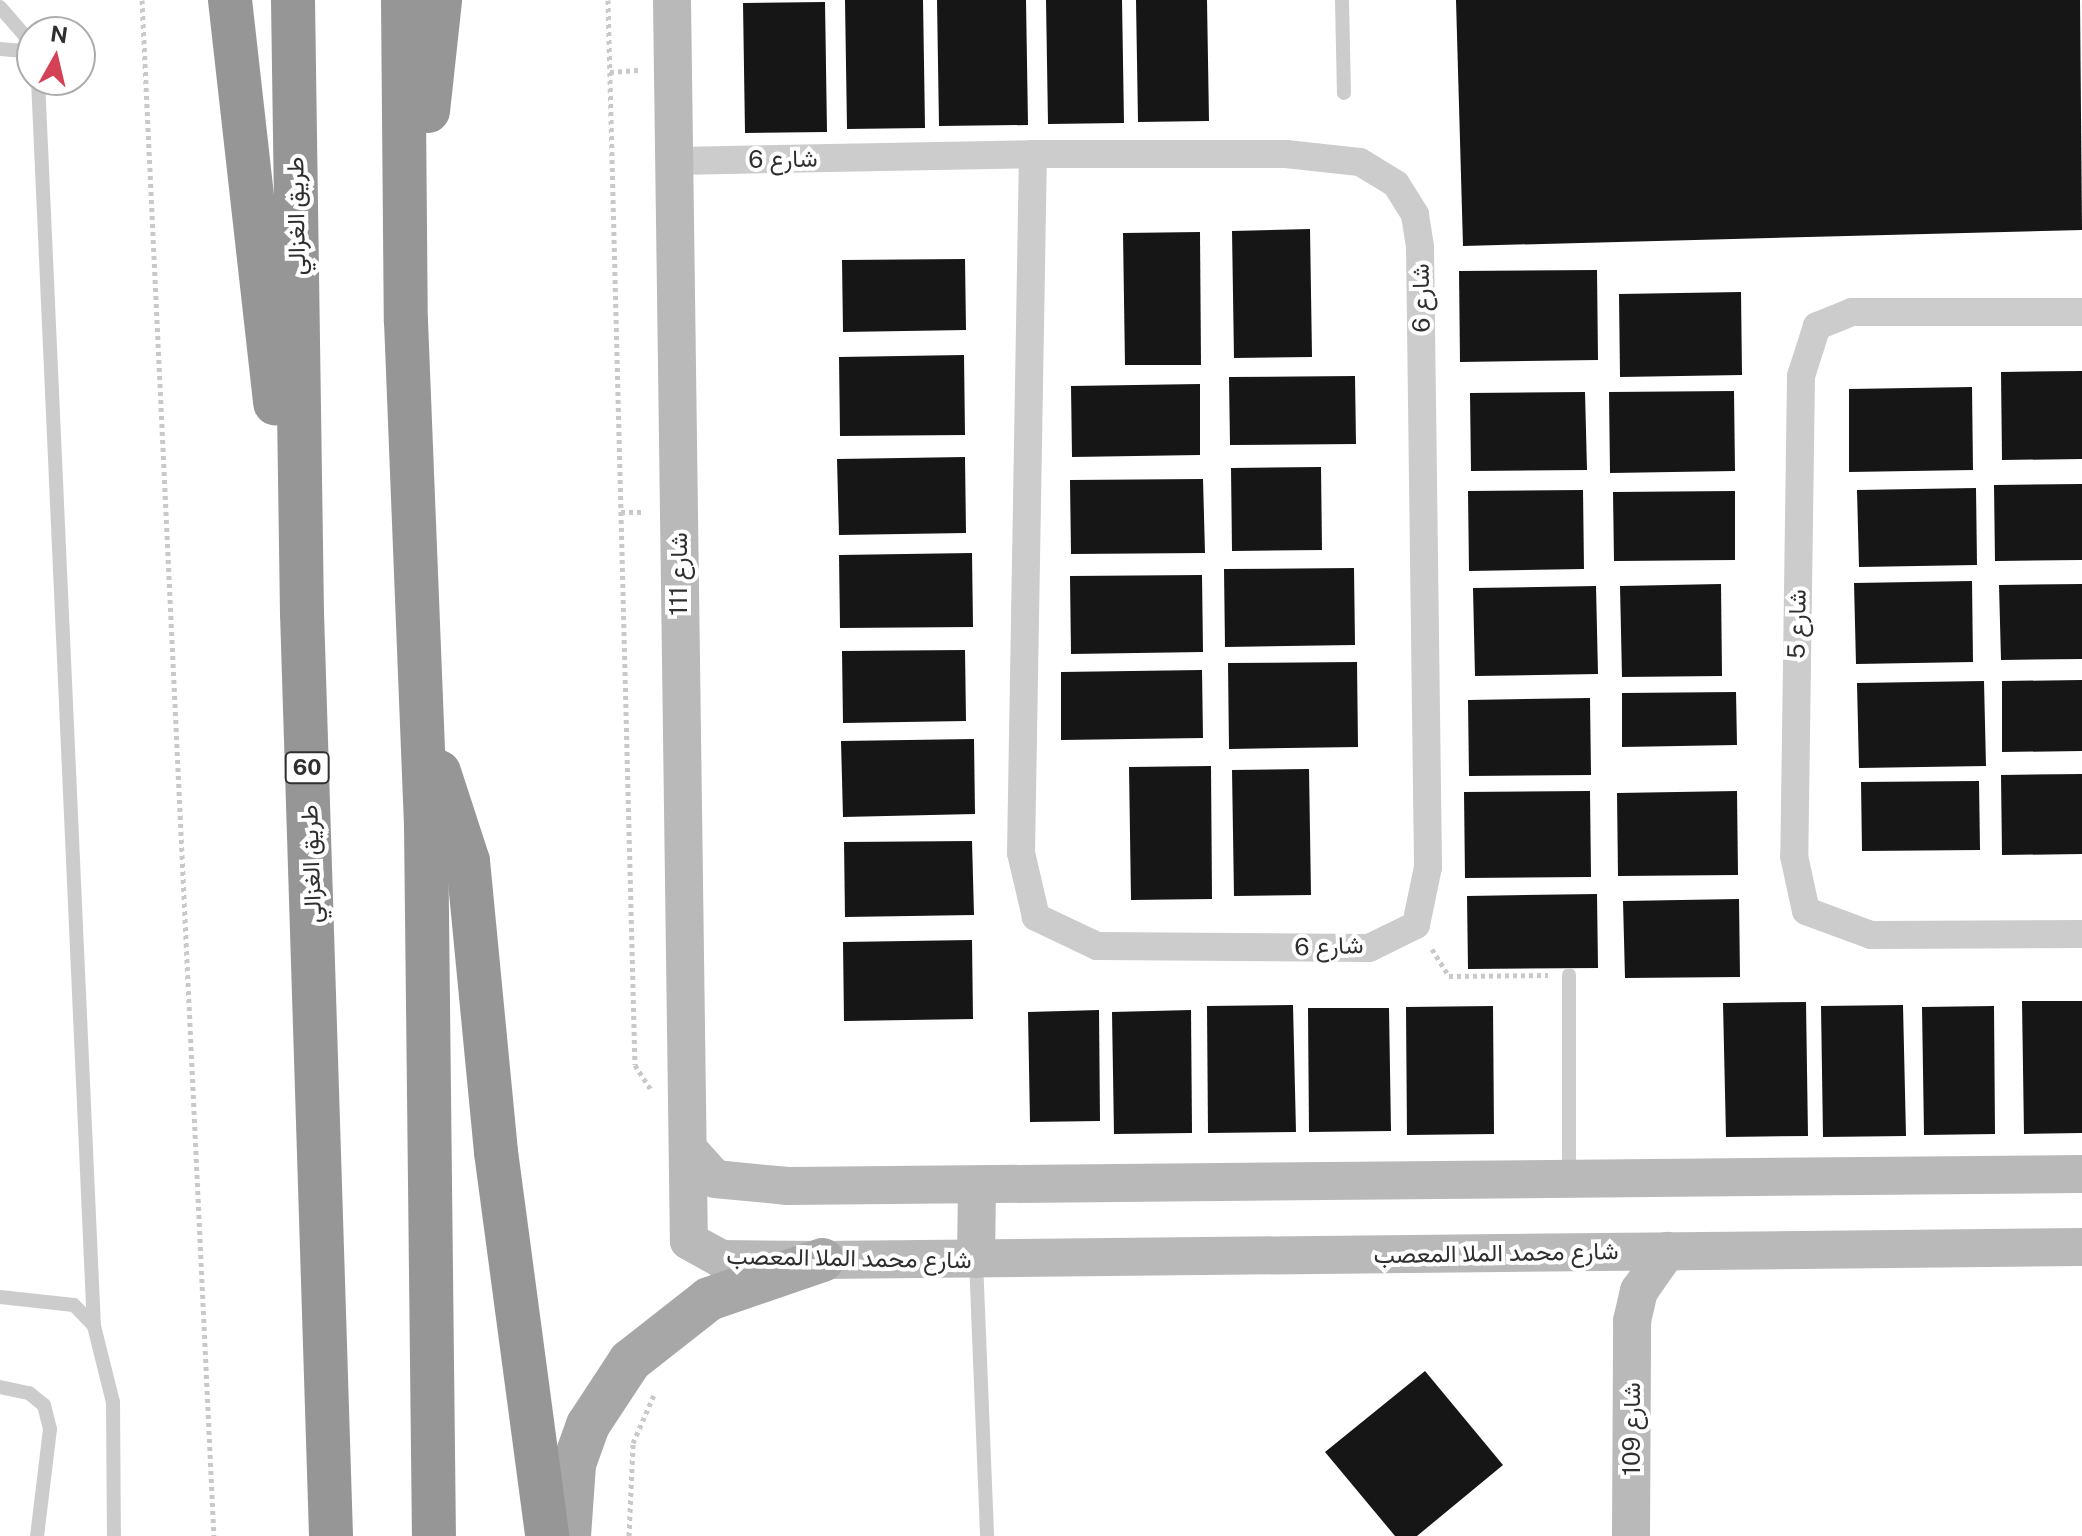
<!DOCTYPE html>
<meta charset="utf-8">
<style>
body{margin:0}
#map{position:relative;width:2082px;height:1536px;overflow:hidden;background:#fff;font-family:"Public Sans",Vazirmatn,sans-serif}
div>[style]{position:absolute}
.building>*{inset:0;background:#161616}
.path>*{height:5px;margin-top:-2.5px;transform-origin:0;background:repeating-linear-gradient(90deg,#c9c9c9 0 4px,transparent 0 8px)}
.lane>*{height:14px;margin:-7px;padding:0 7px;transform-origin:7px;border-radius:7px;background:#ccc}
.street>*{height:28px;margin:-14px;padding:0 14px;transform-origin:14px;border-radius:14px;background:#ccc}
.secondary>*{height:38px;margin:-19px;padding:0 19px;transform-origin:19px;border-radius:19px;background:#b9b9b9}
.primary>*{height:44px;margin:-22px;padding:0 22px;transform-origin:22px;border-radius:22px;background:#a7a7a7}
.highway>*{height:44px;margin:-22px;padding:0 22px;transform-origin:22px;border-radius:22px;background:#969696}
span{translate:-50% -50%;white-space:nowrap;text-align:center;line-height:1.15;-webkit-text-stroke:8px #fff;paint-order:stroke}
.shield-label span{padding:2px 6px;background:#fff;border:2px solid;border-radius:6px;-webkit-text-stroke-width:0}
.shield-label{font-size:22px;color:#2f2f2f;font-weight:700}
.street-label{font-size:24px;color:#2f2f2f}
.north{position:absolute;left:16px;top:16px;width:80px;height:80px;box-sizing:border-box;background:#fff;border:2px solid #acacac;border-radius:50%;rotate:8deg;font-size:22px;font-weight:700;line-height:32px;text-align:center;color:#2f2f2f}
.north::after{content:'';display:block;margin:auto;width:28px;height:36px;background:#d54256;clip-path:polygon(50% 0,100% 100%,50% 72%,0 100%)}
</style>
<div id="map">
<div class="building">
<i style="clip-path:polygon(845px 0,923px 0,925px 128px,847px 129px)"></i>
<i style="clip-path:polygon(937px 0,1026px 0,1028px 125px,939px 126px)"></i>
<i style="clip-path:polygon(1046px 0,1122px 0,1124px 123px,1048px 124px)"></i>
<i style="clip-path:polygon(1136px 0,1207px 0,1209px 121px,1138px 122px)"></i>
<i style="clip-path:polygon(1456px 0,2080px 0,2082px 230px,1463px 246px)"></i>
<i style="clip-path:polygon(825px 2px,827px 132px,745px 133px,743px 3px)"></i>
<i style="clip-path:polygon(1310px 229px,1312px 357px,1234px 358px,1232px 231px)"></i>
<i style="clip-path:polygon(1200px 232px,1201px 365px,1125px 365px,1123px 233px)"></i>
<i style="clip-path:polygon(965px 259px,966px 330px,843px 332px,842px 260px)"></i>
<i style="clip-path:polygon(1597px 270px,1598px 360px,1460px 362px,1459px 271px)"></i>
<i style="clip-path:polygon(1741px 292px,1742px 375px,1620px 377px,1619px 294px)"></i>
<i style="clip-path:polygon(964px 355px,965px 435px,840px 436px,839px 357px)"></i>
<i style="clip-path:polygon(2082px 371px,2082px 459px,2002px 460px,2001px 372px)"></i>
<i style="clip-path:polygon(1355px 376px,1356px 444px,1230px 445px,1229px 377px)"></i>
<i style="clip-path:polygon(1200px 384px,1200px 455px,1072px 457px,1071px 386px)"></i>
<i style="clip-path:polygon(1972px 387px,1973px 470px,1849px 472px,1849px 389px)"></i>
<i style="clip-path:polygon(1734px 391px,1735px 471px,1610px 473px,1609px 392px)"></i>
<i style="clip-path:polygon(1585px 392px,1587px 470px,1471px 471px,1470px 393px)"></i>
<i style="clip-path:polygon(965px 457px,966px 533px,839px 535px,837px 459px)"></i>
<i style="clip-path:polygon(1321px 467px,1322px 550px,1232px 551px,1231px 468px)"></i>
<i style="clip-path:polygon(1203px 479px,1205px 553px,1071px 554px,1070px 480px)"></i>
<i style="clip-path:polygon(2082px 484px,2082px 560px,1995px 561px,1994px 485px)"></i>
<i style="clip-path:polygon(1976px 488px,1977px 565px,1859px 567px,1857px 490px)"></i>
<i style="clip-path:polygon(1583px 490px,1584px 569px,1469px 571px,1468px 491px)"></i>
<i style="clip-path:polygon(1735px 491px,1735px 560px,1614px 561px,1613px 492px)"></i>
<i style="clip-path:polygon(972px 553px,973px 627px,840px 628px,839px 555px)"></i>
<i style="clip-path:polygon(1354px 568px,1355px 645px,1225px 647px,1224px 569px)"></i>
<i style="clip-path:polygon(1202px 575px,1203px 652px,1071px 654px,1070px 576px)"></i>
<i style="clip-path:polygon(1972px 581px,1973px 662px,1856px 664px,1854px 583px)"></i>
<i style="clip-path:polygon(1721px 584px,1722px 676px,1622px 677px,1620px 586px)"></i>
<i style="clip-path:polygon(2082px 584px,2082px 659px,2001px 660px,1999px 585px)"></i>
<i style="clip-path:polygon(1596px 586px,1598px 674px,1475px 676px,1473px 588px)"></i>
<i style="clip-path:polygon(965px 650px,966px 721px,843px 723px,842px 651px)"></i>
<i style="clip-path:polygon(1357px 662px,1358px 747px,1229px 749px,1228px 663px)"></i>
<i style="clip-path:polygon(1202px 670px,1203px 738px,1061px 740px,1061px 672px)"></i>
<i style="clip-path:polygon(2082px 680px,2082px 751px,2002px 752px,2002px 681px)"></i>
<i style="clip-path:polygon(1984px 681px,1986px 766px,1859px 768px,1857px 683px)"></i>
<i style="clip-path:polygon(1736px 692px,1737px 745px,1622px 747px,1622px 693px)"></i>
<i style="clip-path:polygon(1590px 698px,1591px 775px,1469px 776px,1468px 700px)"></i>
<i style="clip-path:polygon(974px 739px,975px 814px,843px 817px,841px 741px)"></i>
<i style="clip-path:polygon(1211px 766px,1212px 899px,1131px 900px,1129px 767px)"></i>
<i style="clip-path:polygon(1309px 769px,1311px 895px,1234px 896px,1232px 770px)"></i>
<i style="clip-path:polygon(2082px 774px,2082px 854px,2002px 855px,2001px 775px)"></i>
<i style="clip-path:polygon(1979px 781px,1980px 850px,1862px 851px,1861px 782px)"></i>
<i style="clip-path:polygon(1590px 791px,1591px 877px,1465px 878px,1464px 792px)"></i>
<i style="clip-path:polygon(1737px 791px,1738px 875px,1618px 876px,1617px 793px)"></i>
<i style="clip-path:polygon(972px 841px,974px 915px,845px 917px,844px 842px)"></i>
<i style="clip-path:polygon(1597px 894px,1598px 968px,1468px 969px,1467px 896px)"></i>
<i style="clip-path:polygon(1739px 899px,1740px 977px,1625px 978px,1623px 901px)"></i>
<i style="clip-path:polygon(972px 940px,973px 1019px,844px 1021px,843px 942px)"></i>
<i style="clip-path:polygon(2022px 1001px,2082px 1001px,2082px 1133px,2024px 1134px)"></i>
<i style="clip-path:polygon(1806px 1002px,1808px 1136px,1726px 1137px,1723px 1003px)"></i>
<i style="clip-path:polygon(1293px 1005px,1296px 1132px,1208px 1133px,1207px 1006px)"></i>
<i style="clip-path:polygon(1903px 1005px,1906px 1136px,1823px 1137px,1821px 1006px)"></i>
<i style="clip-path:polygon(1493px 1006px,1494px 1134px,1407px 1135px,1406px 1007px)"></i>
<i style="clip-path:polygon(1994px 1006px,1995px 1134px,1924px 1135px,1922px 1007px)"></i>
<i style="clip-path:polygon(1308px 1008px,1389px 1008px,1391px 1131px,1309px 1132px)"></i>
<i style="clip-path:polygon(1099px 1010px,1100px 1121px,1030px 1122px,1028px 1012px)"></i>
<i style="clip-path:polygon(1191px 1010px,1192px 1133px,1114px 1134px,1112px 1012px)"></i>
<i style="clip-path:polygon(1425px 1371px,1503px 1465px,1417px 1536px,1395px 1536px,1325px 1452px)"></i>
</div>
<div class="path">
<i style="left:142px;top:0;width:1538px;rotate:87.32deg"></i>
<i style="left:608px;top:0;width:1065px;rotate:88.55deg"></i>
<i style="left:635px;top:1065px;width:30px;rotate:57deg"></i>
<i style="left:610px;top:72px;width:31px;rotate:-4deg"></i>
<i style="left:621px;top:512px;width:23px"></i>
<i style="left:1432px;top:949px;width:32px;rotate:58deg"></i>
<i style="left:1449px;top:976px;width:99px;rotate:-0.6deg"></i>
<i style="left:629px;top:1536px;width:93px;rotate:-87.5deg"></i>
<i style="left:633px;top:1443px;width:52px;rotate:-66.4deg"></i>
</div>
<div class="lane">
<i style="left:1342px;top:0;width:93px;rotate:88.8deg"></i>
<i style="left:0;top:7px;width:49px;rotate:49.1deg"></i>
<i style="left:0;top:49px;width:32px;rotate:5deg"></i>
<i style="left:38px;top:80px;width:1247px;rotate:87.43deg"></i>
<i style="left:94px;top:1326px;width:78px;rotate:76deg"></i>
<i style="left:113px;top:1402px;width:134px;rotate:89.6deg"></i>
<i style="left:1569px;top:975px;width:201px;rotate:90deg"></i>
<i style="left:976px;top:1260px;width:276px;rotate:87.7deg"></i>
<i style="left:0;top:1297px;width:74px;rotate:6.2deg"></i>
<i style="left:74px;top:1305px;width:29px;rotate:46deg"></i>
<i style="left:0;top:1387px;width:30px;rotate:12deg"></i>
<i style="left:29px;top:1393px;width:19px;rotate:39deg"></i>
<i style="left:44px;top:1405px;width:25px;rotate:76deg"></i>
<i style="left:50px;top:1429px;width:108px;rotate:96.9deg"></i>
</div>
<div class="street">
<i style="left:677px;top:161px;width:356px;rotate:-1.1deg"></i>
<i style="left:1033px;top:154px;width:253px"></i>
<i style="left:1286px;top:154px;width:74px;rotate:6.2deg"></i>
<i style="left:1360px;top:162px;width:42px;rotate:31.4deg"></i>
<i style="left:1396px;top:184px;width:36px;rotate:58deg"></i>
<i style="left:1415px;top:215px;width:32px;rotate:81deg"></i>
<i style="left:1420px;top:247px;width:620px;rotate:89.26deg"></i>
<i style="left:1428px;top:867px;width:59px;rotate:101.7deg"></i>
<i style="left:1416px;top:925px;width:52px;rotate:153.9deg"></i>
<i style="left:1369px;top:948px;width:272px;rotate:-179.6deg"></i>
<i style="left:1097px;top:946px;width:68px;rotate:-154.6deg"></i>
<i style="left:1036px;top:917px;width:66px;rotate:-103.2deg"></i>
<i style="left:1021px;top:853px;width:699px;rotate:-89.02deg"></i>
<i style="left:2082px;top:312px;width:230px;rotate:180deg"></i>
<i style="left:1852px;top:312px;width:38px;rotate:158deg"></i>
<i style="left:1817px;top:326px;width:52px;rotate:107.7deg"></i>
<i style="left:1801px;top:376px;width:480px;rotate:90.8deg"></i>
<i style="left:1794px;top:856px;width:56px;rotate:77.7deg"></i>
<i style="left:1806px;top:911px;width:69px;rotate:20.3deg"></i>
<i style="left:1871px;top:935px;width:211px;rotate:-0.3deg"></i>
</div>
<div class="secondary">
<i style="left:672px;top:0;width:1241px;rotate:89.22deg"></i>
<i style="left:689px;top:1241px;width:37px;rotate:29deg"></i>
<i style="left:721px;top:1259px;width:101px;rotate:0.6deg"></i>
<i style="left:822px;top:1260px;width:1260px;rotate:-0.59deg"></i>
<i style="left:688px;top:1149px;width:40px;rotate:48deg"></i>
<i style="left:715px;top:1179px;width:73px;rotate:5.5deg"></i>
<i style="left:788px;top:1186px;width:1294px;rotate:-0.53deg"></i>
<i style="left:976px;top:1259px;width:73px;rotate:-89.2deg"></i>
<i style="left:1631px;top:1536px;width:215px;rotate:-89.7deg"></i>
<i style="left:1632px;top:1321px;width:31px;rotate:-77deg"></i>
<i style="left:1639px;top:1291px;width:49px;rotate:-55deg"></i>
</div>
<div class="primary">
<i style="left:569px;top:1536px;width:72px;rotate:-86deg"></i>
<i style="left:574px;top:1464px;width:41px;rotate:-70.3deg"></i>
<i style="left:588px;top:1425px;width:77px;rotate:-56.7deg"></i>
<i style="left:630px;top:1361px;width:100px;rotate:-38.1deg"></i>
<i style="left:709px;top:1299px;width:120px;rotate:-19deg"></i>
</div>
<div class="highway">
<i style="left:230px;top:0;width:406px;rotate:83.6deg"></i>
<i style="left:293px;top:0;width:613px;rotate:89.16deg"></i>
<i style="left:302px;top:613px;width:923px;rotate:88.2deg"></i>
<i style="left:403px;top:0;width:321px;rotate:89.5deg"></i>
<i style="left:406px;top:321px;width:504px;rotate:87.73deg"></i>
<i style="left:426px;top:825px;width:711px;rotate:89.36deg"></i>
<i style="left:428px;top:111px;width:112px;rotate:-83.8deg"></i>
<i style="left:439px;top:772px;width:94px;rotate:72deg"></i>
<i style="left:468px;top:861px;width:292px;rotate:84.5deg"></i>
<i style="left:496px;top:1152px;width:387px;rotate:82.4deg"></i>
</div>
<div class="shield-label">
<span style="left:307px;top:768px">60</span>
</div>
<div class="street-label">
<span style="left:783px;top:159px;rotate:-1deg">شارع 6</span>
<span style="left:296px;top:216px;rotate:-91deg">طريق الغزالي</span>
<span style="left:1421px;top:298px;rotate:-91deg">شارع 6</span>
<span style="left:679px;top:574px;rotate:-90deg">شارع 111</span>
<span style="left:1797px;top:624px;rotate:-89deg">شارع 5</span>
<span style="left:311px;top:864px;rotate:-92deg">طريق الغزالي</span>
<span style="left:1329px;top:946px;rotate:-2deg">شارع 6</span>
<span style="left:1496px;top:1253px;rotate:-1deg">شارع محمد الملا المعصب</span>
<span style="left:849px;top:1258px;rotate:1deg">شارع محمد الملا المعصب</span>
<span style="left:1632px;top:1429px;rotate:-90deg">شارع 109</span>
</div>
<div class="north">N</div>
</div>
